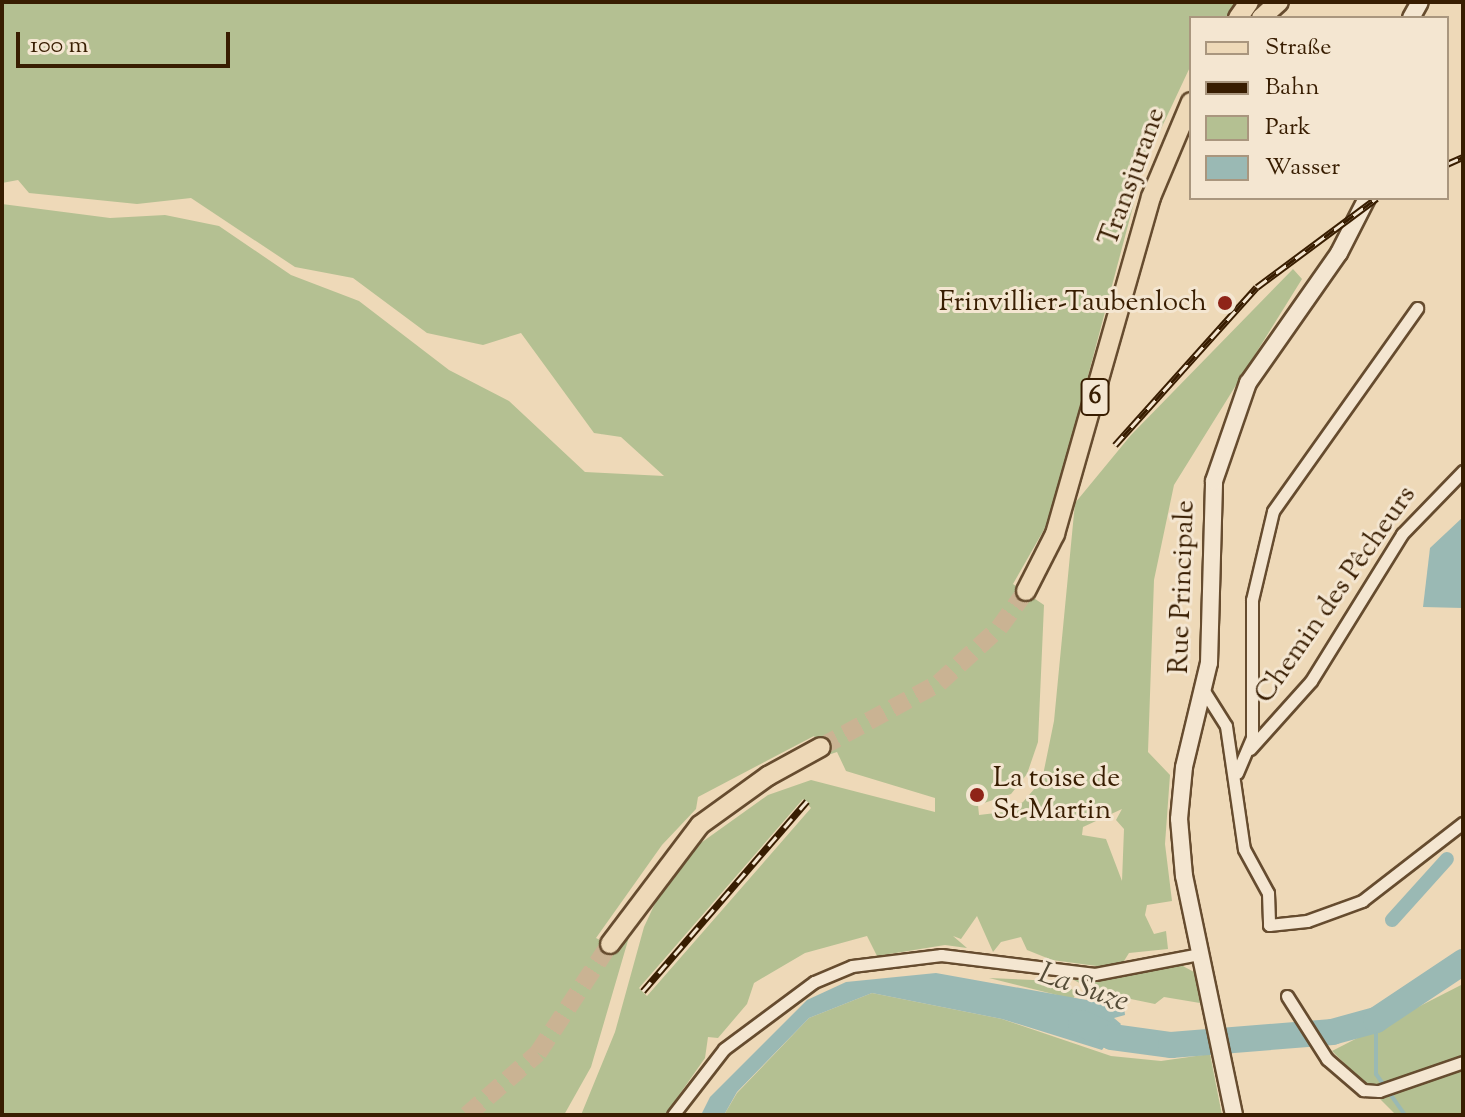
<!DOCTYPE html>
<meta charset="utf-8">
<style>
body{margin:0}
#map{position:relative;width:1465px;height:1117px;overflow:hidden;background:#eed9b8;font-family:"Sorts Mill Goudy",serif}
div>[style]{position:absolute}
.green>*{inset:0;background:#b4c092}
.water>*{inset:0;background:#9ab9b4}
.stream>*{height:4px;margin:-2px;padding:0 2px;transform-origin:2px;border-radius:2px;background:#9ab9b4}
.canal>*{height:14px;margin:-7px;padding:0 7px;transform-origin:7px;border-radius:7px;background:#9ab9b4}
.river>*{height:26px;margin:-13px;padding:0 13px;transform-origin:13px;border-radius:13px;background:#9ab9b4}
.primary-tunnel>*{height:18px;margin-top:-9px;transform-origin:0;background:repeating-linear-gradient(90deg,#cab393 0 18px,transparent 0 27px)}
.roads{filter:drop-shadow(2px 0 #664c2f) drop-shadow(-2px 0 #664c2f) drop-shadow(0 2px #664c2f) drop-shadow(0 -2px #664c2f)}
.street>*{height:11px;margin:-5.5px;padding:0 5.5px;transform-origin:5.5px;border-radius:5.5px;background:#f4e6d1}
.secondary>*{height:16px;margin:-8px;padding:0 8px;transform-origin:8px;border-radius:8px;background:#f4e6d1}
.primary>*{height:18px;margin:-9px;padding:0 9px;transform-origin:9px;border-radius:9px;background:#eed9b8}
.rail>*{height:7px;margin-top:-3.5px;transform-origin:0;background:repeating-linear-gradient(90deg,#f4e6d1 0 12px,#381d01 0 24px);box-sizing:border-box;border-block:2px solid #381d01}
.dots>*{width:22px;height:22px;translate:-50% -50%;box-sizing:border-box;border:4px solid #f4e6d1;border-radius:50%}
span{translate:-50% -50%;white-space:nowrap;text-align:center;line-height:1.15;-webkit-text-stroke:6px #f4e6d1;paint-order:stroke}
.shield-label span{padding:2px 6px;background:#f4e6d1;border:2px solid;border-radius:6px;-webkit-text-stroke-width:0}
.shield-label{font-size:26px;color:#381d01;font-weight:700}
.street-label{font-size:28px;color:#381d01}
.poi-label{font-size:28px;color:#381d01}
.right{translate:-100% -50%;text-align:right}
.left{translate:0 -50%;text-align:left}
.water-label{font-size:30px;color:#554c37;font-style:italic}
.frame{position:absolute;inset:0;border:4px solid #381d01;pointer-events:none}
.legend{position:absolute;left:1189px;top:16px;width:260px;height:184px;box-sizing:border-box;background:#f4e6d1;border:2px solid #a9967e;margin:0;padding:10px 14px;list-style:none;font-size:24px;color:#381d01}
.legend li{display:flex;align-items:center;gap:16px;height:40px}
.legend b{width:40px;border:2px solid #a9967e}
.scale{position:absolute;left:16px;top:32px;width:214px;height:36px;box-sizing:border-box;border:4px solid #381d01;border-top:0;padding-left:10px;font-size:24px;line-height:28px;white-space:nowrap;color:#381d01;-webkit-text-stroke:6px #f4e6d1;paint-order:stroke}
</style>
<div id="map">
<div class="green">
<i style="clip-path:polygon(evenodd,2px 2px,1241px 2px,1231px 18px,1191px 18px,1191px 65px,1144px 165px,1050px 519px,1013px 584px,1044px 605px,1038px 742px,1027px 774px,1011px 794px,978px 805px,979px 815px,1004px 812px,1023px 802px,1042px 780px,1054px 721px,1075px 503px,1131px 435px,1293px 269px,1302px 279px,1174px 485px,1154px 580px,1148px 752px,1170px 775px,1165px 844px,1172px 901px,1147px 905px,1145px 915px,1154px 934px,1166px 931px,1168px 949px,1129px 953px,1119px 969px,1052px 960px,1027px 950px,1021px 937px,1001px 942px,993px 952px,977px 916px,961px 939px,953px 936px,967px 948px,945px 945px,877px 956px,867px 936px,805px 953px,754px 983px,747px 1004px,718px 1038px,708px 1037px,705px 1058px,665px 1115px,581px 1115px,615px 1032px,644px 927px,664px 884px,698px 845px,768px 795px,811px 780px,935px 812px,935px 798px,846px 771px,837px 752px,825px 756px,814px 736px,698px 797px,696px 809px,662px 845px,596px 938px,617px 949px,629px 937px,591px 1067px,564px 1115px,2px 1115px,2px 204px,110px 218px,165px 215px,219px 226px,291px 275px,359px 301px,449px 370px,509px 401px,585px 472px,664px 476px,621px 437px,594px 433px,521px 333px,483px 345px,427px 333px,353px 278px,295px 267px,191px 198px,137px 204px,29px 193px,18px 180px,2px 183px,2px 2px,803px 799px,811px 808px,647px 996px,639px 988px,803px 799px,2px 2px,1122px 809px,1116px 820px,1124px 829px,1122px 881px,1106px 839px,1082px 835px,1083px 827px,1122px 809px)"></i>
<i style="clip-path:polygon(1181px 965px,1194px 972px,1200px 1003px,1164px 997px,1155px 1004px,1097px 992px,1068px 977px,1096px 982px)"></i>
<i style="clip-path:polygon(989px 978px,1056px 981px,1077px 992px,1073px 999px)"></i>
<i style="clip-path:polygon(1463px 984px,1463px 1115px,1396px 1115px,1332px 1051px)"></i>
<i style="clip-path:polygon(872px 993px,1002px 1019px,1111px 1056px,1161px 1061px,1210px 1054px,1222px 1115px,724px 1115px,737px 1093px,809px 1018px)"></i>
</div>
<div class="water">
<i style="clip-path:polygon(1463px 517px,1463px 608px,1423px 607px,1430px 548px)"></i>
<i style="clip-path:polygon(936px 973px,1109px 1004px,1124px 1007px,1125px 1015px,1114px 1018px,1121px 1024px,1102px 1050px,1002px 1019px,872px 993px,809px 1018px,737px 1092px,724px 1115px,701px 1115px,710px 1097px,807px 1000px,846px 982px)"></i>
</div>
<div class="stream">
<i style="left:1376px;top:1020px;width:54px;rotate:90deg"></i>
<i style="left:1376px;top:1074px;width:50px;rotate:54.7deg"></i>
</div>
<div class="canal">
<i style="left:1392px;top:920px;width:82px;rotate:-48deg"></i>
</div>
<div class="river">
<i style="left:1081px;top:1023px;width:34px;rotate:24deg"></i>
<i style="left:1112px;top:1037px;width:60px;rotate:7.7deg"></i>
<i style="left:1171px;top:1045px;width:162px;rotate:-4.6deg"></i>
<i style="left:1332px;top:1032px;width:46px;rotate:-15.3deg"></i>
<i style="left:1376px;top:1020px;width:105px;rotate:-33.7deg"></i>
</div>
<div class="primary-tunnel">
<i style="left:821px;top:747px;width:134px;rotate:-28.5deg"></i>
<i style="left:939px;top:683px;width:81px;rotate:-42.5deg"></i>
<i style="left:999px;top:628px;width:46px;rotate:-53.9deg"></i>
<i style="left:467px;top:1115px;width:94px;rotate:-41.1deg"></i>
<i style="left:538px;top:1053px;width:131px;rotate:-56.6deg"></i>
</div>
<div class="roads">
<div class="street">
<i style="left:1204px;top:691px;width:41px;rotate:57.8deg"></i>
<i style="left:1226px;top:726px;width:124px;rotate:81.7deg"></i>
<i style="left:1244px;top:849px;width:50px;rotate:61.4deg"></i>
<i style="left:1268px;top:893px;width:32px;rotate:88deg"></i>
<i style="left:1269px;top:925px;width:38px;rotate:-6deg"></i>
<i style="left:1307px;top:921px;width:59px;rotate:-20deg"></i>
<i style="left:1362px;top:901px;width:128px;rotate:-37.7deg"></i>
<i style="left:1250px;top:749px;width:91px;rotate:-48.1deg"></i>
<i style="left:1311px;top:681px;width:173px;rotate:-58.2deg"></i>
<i style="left:1402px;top:534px;width:88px;rotate:-45.9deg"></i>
<i style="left:1237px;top:773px;width:39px;rotate:-67deg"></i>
<i style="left:1252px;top:737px;width:137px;rotate:-90deg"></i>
<i style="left:1252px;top:600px;width:91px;rotate:-76.7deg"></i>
<i style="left:1273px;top:511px;width:249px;rotate:-54.6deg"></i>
<i style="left:1287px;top:996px;width:75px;rotate:57.6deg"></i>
<i style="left:1327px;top:1059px;width:48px;rotate:40.7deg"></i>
<i style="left:1363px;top:1090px;width:16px;rotate:4deg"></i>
<i style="left:1379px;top:1091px;width:89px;rotate:-19deg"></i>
<i style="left:673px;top:1115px;width:83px;rotate:-52.3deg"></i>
<i style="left:724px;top:1049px;width:112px;rotate:-36.7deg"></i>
<i style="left:814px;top:982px;width:41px;rotate:-22.8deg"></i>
<i style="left:852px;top:966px;width:90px;rotate:-7deg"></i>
<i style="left:941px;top:955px;width:155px;rotate:7deg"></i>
<i style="left:1095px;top:974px;width:107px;rotate:-10.8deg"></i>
</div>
<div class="secondary">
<i style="left:1411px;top:18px;width:18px;rotate:-61deg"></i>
<i style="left:1234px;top:1115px;width:244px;rotate:-101.8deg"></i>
<i style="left:1184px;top:876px;width:57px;rotate:-95deg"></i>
<i style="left:1179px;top:819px;width:52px;rotate:-84.5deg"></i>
<i style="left:1184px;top:767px;width:107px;rotate:-76.5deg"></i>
<i style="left:1209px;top:663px;width:182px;rotate:-88.4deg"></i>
<i style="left:1214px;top:481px;width:104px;rotate:-70.9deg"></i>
<i style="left:1248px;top:383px;width:159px;rotate:-55deg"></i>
<i style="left:1339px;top:253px;width:62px;rotate:-63deg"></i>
</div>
<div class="primary">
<i style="left:1238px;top:18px;width:19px;rotate:-55deg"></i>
<i style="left:1261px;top:18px;width:24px;rotate:-42deg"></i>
<i style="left:1026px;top:591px;width:64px;rotate:-63deg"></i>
<i style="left:1055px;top:534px;width:350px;rotate:-74.1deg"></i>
<i style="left:1151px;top:197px;width:103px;rotate:-67.2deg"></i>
<i style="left:610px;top:944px;width:149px;rotate:-52.9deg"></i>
<i style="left:700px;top:825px;width:84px;rotate:-35.8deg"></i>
<i style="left:768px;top:776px;width:60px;rotate:-28.7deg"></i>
</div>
</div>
<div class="rail">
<i style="left:1447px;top:164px;width:17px;rotate:-24deg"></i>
<i style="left:1115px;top:445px;width:212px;rotate:-48.1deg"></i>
<i style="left:1257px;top:287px;width:149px;rotate:-36.6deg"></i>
<i style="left:643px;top:991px;width:251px;rotate:-49.2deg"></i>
</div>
<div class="dots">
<i style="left:1225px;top:303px;background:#8f2418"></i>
<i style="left:977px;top:795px;background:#8f2418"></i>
</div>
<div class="shield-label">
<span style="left:1095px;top:397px">6</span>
</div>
<div class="street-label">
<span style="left:1133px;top:177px;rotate:-70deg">Transjurane</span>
<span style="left:1183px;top:587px;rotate:-88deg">Rue Principale</span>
<span style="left:1336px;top:595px;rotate:-55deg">Chemin des Pêcheurs</span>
</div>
<div class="poi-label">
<span class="right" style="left:1207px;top:303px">Frinvillier-Taubenloch</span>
<span class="left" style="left:993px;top:795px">La toise de<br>St-Martin</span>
</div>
<div class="water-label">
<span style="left:1083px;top:989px;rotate:19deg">La Suze</span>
</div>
<div class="frame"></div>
<ul class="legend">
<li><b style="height:10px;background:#eed9b8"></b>Straße</li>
<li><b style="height:10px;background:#381d01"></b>Bahn</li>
<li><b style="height:22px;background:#b4c092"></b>Park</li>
<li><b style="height:22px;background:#9ab9b4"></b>Wasser</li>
</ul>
<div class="scale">100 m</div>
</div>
